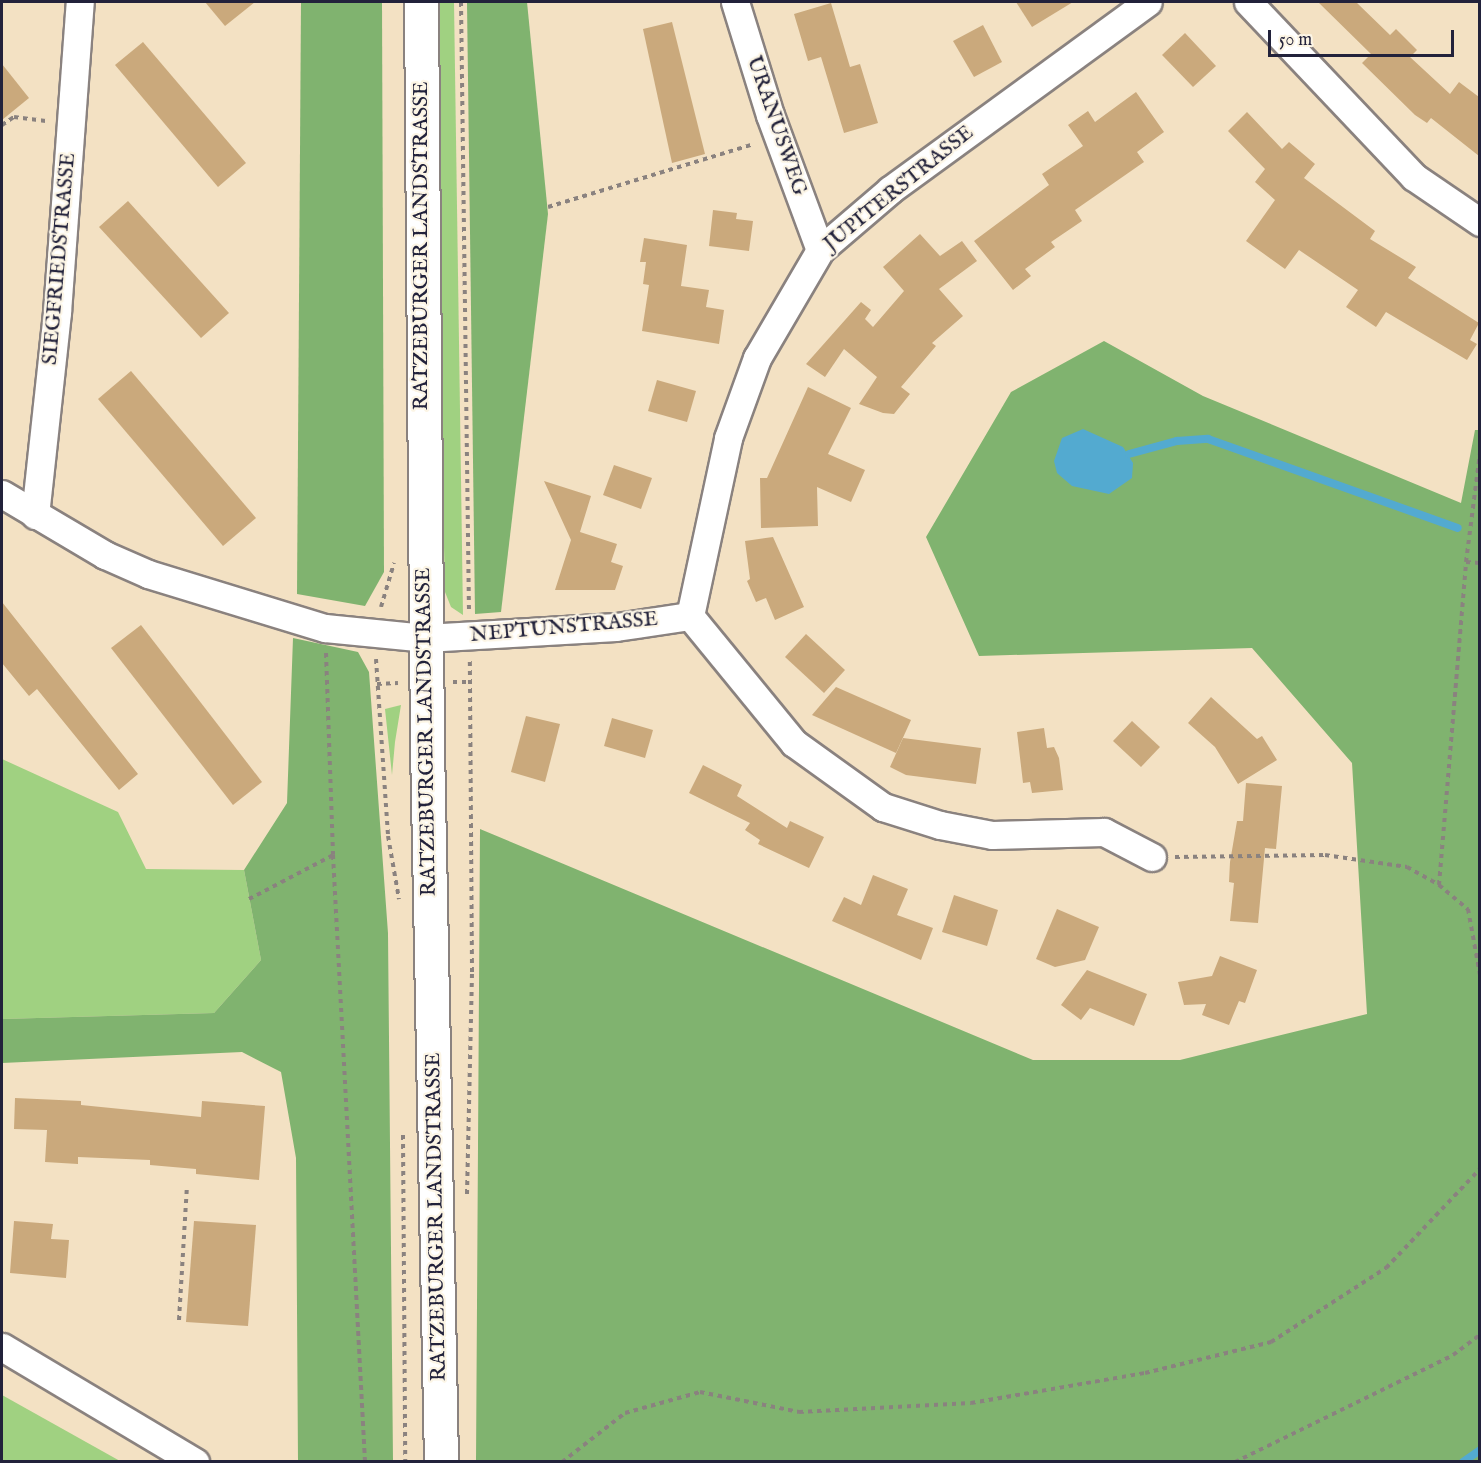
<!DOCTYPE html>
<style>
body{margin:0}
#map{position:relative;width:1481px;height:1463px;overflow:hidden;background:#f3e1c3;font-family:"IM FELL English",serif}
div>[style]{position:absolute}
.green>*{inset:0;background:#a0d181}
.forest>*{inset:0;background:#80b36f}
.water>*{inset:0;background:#53aad0}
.stream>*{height:8px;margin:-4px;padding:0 4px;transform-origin:4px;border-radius:4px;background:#53aad0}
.building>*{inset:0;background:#caa97c}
.path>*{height:4px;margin-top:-2px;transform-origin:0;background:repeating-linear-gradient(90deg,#8a827f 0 4.5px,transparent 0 9px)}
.roads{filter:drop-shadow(2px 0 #8a827f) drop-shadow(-2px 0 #8a827f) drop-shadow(0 2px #8a827f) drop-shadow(0 -2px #8a827f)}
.minor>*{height:27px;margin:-13.5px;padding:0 13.5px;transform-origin:13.5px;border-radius:13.5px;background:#fff}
.secondary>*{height:33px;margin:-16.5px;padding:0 16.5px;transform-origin:16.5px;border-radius:16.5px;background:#fff}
span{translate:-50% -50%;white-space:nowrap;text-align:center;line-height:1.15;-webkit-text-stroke:4.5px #fcf5e5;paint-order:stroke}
.street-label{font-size:21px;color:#22223b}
.frame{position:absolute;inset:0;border:3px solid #22223b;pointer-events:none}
.scale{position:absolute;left:1268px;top:30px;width:186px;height:27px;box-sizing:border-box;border:3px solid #22223b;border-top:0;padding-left:8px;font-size:18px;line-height:21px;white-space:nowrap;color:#22223b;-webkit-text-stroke:4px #fcf5e5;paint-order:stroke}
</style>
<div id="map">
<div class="green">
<i style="clip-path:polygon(432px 2px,454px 2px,463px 615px,451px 607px,445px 592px)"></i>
<i style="clip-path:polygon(401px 705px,395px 742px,392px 775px,385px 709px)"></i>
<i style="clip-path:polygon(2px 759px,118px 812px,146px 869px,244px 870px,261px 960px,214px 1013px,2px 1019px)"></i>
<i style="clip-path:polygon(2px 1395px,120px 1461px,2px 1461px)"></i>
</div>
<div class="forest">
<i style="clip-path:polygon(301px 2px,382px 2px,384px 572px,365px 606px,297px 594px)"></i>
<i style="clip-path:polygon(467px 2px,527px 2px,548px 214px,501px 612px,475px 614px)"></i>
<i style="clip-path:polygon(1104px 341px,1203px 396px,1461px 503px,1475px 430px,1479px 430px,1479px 1461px,476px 1462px,480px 829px,1033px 1060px,1180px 1060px,1367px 1014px,1352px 763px,1252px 648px,979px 656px,926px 537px,1011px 392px)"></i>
<i style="clip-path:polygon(293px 638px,358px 652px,369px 672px,388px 933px,393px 1461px,298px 1461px,296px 1158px,281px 1072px,242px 1052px,2px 1063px,2px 1019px,214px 1013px,261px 960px,244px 870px,287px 803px)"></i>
</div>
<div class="water">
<i style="clip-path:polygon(1083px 429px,1123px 447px,1133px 463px,1132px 478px,1109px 494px,1072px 486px,1057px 473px,1054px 461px,1062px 438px)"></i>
</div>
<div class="stream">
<i style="left:1129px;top:454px;width:50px;rotate:-15.2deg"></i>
<i style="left:1177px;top:441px;width:31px;rotate:-4deg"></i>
<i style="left:1208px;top:439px;width:265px;rotate:19.6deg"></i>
<i style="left:1463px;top:1462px;width:21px;rotate:-35deg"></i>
</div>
<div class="building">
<i style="clip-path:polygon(205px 2px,255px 2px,225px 26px)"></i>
<i style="clip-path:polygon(1016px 2px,1073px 2px,1032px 27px)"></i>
<i style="clip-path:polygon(1318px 2px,1356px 2px,1390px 35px,1396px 29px,1417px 50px,1410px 57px,1450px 94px,1459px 82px,1479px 97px,1479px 156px,1431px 118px,1427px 123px,1415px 115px,1362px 63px,1371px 54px)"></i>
<i style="clip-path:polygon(831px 3px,850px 67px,860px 64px,878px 123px,844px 133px,821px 57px,808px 61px,794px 14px)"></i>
<i style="clip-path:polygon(672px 22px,705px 154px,672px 163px,643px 29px)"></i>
<i style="clip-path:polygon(983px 25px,1002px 62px,974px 77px,953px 41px)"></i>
<i style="clip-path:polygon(1185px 33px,1216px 66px,1193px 87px,1162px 55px)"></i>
<i style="clip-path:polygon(143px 42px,246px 163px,218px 187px,115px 65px)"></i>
<i style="clip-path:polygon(2px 64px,29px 98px,2px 120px)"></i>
<i style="clip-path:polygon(1136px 92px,1164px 132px,1137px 152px,1144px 162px,1075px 210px,1082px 221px,1051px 242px,1055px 247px,1025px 269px,1031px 276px,1013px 290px,974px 241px,1049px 185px,1042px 174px,1083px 146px,1068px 125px,1088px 111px,1095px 122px)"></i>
<i style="clip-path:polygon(1247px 112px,1282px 149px,1289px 142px,1315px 164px,1304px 178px,1375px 231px,1370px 239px,1416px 267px,1408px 278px,1479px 323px,1470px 340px,1477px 344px,1467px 360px,1386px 312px,1376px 327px,1346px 307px,1358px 290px,1299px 250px,1285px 269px,1246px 241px,1275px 200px,1255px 182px,1265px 169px,1228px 131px)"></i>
<i style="clip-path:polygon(128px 201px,229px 313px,201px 338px,99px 227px)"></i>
<i style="clip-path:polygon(713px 210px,737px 213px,736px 219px,753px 221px,749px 251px,709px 246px)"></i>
<i style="clip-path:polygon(920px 234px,940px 256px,962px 241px,977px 261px,939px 289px,963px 316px,932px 343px,936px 346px,901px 387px,910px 394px,894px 414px,883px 413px,859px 404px,877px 377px,844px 349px,825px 377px,806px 364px,861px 302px,871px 310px,865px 319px,873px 327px,904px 291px,883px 267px)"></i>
<i style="clip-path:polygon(644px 238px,687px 245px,681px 286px,709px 290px,706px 307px,724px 310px,719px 344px,642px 331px,649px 285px,643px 284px,646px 262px,640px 262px)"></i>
<i style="clip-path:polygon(131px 371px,256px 518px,223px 546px,98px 399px)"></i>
<i style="clip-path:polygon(657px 380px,696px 391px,687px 422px,648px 411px)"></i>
<i style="clip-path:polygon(808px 387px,851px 408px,828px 454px,865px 470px,851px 502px,817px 487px,818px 526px,761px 528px,760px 478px,767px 478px)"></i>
<i style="clip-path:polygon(614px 465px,652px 478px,641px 509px,603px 495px)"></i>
<i style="clip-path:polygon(544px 481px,591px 496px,580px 532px,617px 544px,611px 562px,623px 566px,615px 590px,555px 590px,571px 540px)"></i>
<i style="clip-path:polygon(773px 537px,804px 607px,775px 620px,766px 598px,756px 602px,747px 581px,750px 579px,745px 541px)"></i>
<i style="clip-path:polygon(2px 602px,138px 774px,119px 790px,37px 689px,29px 696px,2px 663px)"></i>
<i style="clip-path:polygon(141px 625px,262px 782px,233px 805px,111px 648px)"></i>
<i style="clip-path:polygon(806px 634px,845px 670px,824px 693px,785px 657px)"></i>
<i style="clip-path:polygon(836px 687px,911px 720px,896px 753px,812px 715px)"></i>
<i style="clip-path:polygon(1211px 697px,1257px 739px,1262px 736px,1277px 760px,1238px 784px,1215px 747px,1188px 723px)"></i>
<i style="clip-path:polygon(526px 716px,560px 724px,545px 782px,511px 772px)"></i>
<i style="clip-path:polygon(612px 718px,653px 730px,645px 758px,604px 746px)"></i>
<i style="clip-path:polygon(1132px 721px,1160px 747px,1141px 767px,1113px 741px)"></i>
<i style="clip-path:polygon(1044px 728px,1047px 748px,1054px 747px,1059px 758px,1063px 790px,1032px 793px,1030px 782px,1023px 783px,1017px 732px)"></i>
<i style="clip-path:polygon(903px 738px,981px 748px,976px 784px,906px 775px,890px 767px)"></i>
<i style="clip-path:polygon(703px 765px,742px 785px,737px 796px,787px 828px,790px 821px,824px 837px,809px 868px,758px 844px,760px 840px,745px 830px,750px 823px,689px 793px)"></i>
<i style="clip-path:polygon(1246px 783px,1282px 786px,1276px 849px,1265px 848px,1258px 923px,1230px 921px,1234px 883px,1229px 882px,1230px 862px,1237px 821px,1243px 821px)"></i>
<i style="clip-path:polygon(873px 875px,908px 889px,897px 915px,933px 928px,921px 960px,832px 921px,844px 897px,861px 905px)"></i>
<i style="clip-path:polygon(954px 895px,998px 910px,987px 946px,942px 932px)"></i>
<i style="clip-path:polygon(1057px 909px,1099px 927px,1085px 960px,1055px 967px,1036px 959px)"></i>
<i style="clip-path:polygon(1220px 956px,1257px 970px,1245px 1003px,1239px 1001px,1229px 1025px,1202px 1015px,1206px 1004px,1184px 1005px,1178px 982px,1212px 976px)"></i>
<i style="clip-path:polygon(1087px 970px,1147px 994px,1134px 1026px,1090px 1008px,1081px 1020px,1061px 1005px)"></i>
<i style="clip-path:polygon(15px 1098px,81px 1101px,81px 1105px,201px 1117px,202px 1101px,265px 1106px,259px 1180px,196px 1174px,196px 1169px,150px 1165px,150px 1160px,78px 1157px,78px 1164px,45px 1162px,47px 1130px,14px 1129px)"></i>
<i style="clip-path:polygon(14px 1221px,53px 1224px,51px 1239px,69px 1240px,66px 1278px,10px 1273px)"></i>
<i style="clip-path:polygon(194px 1221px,256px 1225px,248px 1326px,186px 1322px)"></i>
</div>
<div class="path">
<i style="left:461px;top:2px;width:608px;rotate:89.25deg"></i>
<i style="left:2px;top:125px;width:14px;rotate:-34deg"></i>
<i style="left:14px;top:117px;width:32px;rotate:7deg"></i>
<i style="left:548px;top:207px;width:215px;rotate:-17deg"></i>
<i style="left:1466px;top:562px;width:14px;rotate:4deg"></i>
<i style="left:381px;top:607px;width:46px;rotate:-73.5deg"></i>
<i style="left:326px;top:653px;width:202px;rotate:88deg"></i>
<i style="left:333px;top:855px;width:608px;rotate:86.98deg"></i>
<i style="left:376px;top:659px;width:177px;rotate:86.1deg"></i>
<i style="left:388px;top:836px;width:64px;rotate:80.1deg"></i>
<i style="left:453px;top:682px;width:17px"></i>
<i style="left:377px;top:684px;width:21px;rotate:-3deg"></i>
<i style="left:1175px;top:857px;width:150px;rotate:-0.8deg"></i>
<i style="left:1325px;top:855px;width:83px;rotate:8.3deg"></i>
<i style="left:1407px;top:867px;width:37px;rotate:29deg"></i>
<i style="left:1439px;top:885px;width:38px;rotate:40deg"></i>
<i style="left:1468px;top:909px;width:67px;rotate:79.7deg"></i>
<i style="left:1439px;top:885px;width:324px;rotate:-85.2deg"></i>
<i style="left:1466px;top:562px;width:111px;rotate:-82.7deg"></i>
<i style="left:249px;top:899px;width:95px;rotate:-27.6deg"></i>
<i style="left:403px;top:1135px;width:327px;rotate:89.6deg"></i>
<i style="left:467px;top:1194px;width:222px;rotate:-88.7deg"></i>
<i style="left:472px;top:972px;width:313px;rotate:-90.4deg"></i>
<i style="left:179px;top:1320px;width:134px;rotate:-86.6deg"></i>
<i style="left:562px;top:1462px;width:80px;rotate:-37.9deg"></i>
<i style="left:625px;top:1413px;width:78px;rotate:-15.6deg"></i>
<i style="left:700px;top:1392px;width:101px;rotate:11.4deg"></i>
<i style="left:799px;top:1412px;width:172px;rotate:-3deg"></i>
<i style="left:971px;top:1403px;width:177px;rotate:-9.8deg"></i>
<i style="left:1145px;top:1373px;width:130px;rotate:-13.8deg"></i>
<i style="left:1271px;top:1342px;width:137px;rotate:-32.8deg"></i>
<i style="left:1386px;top:1268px;width:137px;rotate:-46.5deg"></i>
<i style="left:1235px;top:1462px;width:243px;rotate:-26.1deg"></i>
<i style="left:1453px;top:1355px;width:34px;rotate:-37deg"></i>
</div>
<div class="roads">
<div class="minor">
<i style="left:735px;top:2px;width:118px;rotate:72.8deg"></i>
<i style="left:770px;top:115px;width:144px;rotate:69.7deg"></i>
<i style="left:1248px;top:2px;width:241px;rotate:46.5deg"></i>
<i style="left:1414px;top:177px;width:80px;rotate:34.3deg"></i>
<i style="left:2px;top:494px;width:120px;rotate:30.6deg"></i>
<i style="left:105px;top:555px;width:47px;rotate:23.8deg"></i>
<i style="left:148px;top:574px;width:185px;rotate:17deg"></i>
<i style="left:325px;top:628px;width:100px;rotate:5.7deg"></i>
<i style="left:425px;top:638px;width:191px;rotate:-3.3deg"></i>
<i style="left:616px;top:627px;width:75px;rotate:-8.5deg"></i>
<i style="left:690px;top:616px;width:164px;rotate:50.7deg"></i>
<i style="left:794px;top:743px;width:110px;rotate:35.7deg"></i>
<i style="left:883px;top:807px;width:60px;rotate:17.5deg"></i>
<i style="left:940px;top:825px;width:53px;rotate:10.9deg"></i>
<i style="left:992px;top:835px;width:112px;rotate:-1.5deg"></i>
<i style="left:1104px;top:832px;width:54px;rotate:27.5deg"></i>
<i style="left:35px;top:515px;width:204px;rotate:-83.8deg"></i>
<i style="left:57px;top:312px;width:311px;rotate:-85.8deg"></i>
<i style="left:690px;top:616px;width:182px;rotate:-77.9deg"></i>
<i style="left:728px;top:438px;width:85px;rotate:-70.1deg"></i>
<i style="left:757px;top:358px;width:125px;rotate:-59.7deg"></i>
<i style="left:820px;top:250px;width:92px;rotate:-40.6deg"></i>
<i style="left:890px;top:190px;width:319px;rotate:-36.1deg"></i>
<i style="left:2px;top:1347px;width:225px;rotate:30.8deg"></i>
</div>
<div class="secondary">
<i style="left:421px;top:2px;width:744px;rotate:89.54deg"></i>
<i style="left:427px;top:746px;width:716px;rotate:88.88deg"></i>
</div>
</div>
<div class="street-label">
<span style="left:776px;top:126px;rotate:71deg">URANUSWEG</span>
<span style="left:899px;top:189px;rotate:-39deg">JUPITERSTRASSE</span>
<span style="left:422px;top:246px;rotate:-90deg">RATZEBURGER LANDSTRASSE</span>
<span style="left:60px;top:259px;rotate:-85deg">SIEGFRIEDSTRASSE</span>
<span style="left:564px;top:628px;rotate:-5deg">NEPTUNSTRASSE</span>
<span style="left:427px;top:732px;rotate:-91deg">RATZEBURGER LANDSTRASSE</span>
<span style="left:437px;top:1217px;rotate:-91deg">RATZEBURGER LANDSTRASSE</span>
</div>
<div class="frame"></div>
<div class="scale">50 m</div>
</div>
